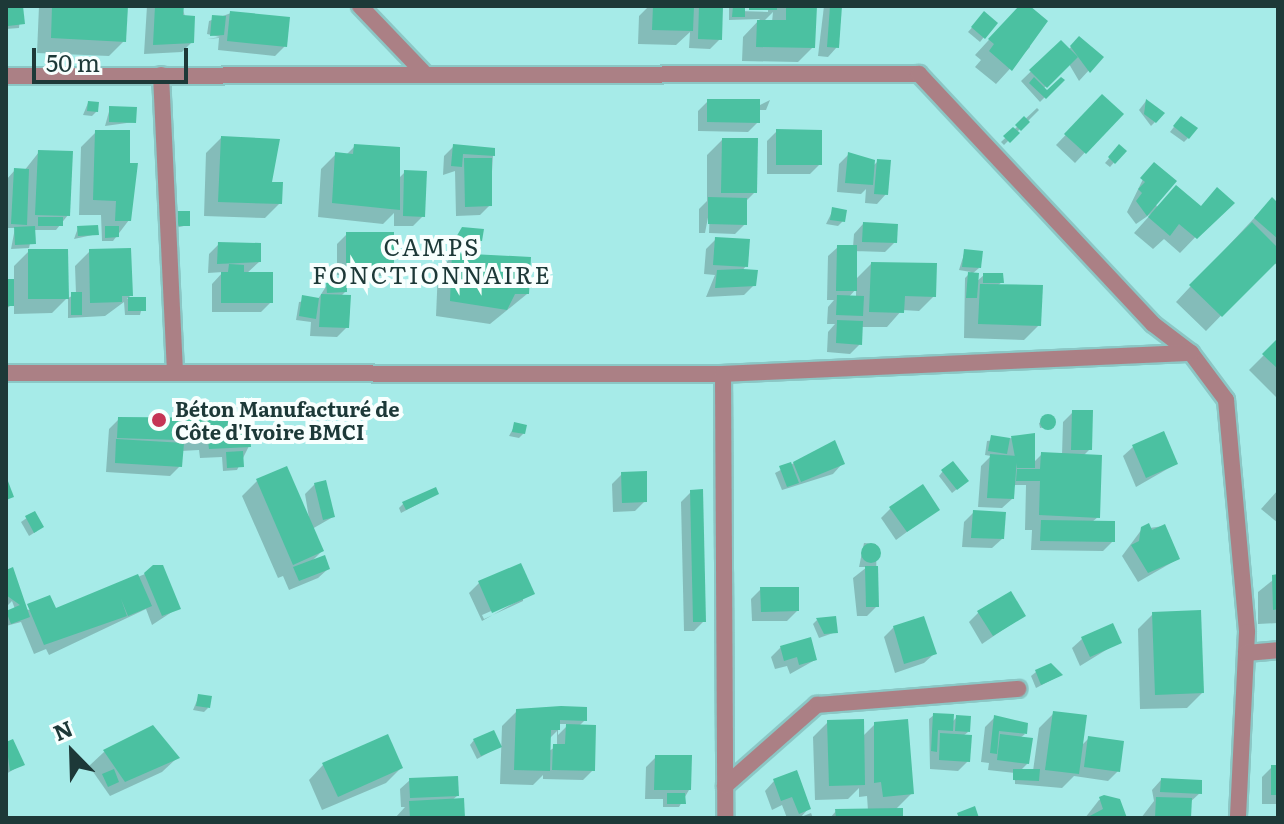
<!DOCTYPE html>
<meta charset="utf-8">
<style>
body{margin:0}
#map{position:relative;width:1284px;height:824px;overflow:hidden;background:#a6ebe8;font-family:Literata,serif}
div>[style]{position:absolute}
.shadow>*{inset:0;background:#0003}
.building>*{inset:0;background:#4bc1a1}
.round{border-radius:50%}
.roads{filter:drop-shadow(2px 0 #8bc7c5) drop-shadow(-2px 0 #8bc7c5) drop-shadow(0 2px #8bc7c5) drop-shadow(0 -2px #8bc7c5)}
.street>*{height:16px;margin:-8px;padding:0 8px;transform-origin:8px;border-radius:8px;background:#ab8085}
.dots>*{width:22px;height:22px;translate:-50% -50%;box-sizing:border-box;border:4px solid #f8fffe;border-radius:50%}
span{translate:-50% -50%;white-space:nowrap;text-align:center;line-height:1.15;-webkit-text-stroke:8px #f8fffe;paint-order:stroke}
.poi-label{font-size:20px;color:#1d3938;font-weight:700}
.left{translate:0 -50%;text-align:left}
.quarter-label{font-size:24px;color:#1d3938;letter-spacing:2px}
.frame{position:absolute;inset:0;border:8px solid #1d3938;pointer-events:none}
.north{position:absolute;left:32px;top:712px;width:80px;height:80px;-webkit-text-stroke:6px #f8fffe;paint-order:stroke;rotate:337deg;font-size:22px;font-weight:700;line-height:32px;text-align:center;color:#1d3938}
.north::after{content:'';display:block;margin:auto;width:28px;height:36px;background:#1d3938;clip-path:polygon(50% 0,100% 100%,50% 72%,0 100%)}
.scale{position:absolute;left:32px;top:48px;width:156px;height:36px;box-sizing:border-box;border:4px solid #1d3938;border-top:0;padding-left:10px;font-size:24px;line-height:28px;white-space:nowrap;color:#1d3938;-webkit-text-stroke:6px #f8fffe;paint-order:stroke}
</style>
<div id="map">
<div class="shadow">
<i style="clip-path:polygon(6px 6px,21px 6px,19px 28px,6px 29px)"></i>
<i style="clip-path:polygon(39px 6px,126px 6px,124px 41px,109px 56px,37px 53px)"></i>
<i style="clip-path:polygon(147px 6px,182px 6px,192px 42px,182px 52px,144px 54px)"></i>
<i style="clip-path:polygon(649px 6px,721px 6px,720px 39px,710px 49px,689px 48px,690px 32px,676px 45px,638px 44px,639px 16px)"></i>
<i style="clip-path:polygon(evenodd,729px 6px,815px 6px,813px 47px,798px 62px,742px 61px,743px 37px,760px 19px,729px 20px,729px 6px,739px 7px,768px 8px,768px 12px,739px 11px,739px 7px,729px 6px,773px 12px,772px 22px,763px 22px,773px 12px)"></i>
<i style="clip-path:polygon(824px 6px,840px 6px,837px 47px,828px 57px,818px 56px)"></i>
<i style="clip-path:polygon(1020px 6px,1030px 6px,1030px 47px,996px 84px,975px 67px,981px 60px,975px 55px)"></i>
<i style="clip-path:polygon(231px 13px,285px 46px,275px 56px,218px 50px,219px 38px,207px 39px,220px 37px,207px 34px,209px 21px)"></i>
<i style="clip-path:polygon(984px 14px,984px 37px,980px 42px,968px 32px)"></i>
<i style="clip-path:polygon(1079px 39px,1101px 57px,1079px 81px,1069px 64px,1043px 89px,1047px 93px,1062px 80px,1040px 102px,1021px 81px,1061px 42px,1068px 50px)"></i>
<i style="clip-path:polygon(1102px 97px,1121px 114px,1075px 163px,1056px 145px)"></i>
<i style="clip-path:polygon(770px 100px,766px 110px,758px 110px,758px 122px,748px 132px,698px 131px,698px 111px,708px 101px,758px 106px)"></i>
<i style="clip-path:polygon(1146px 101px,1155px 122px,1151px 126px,1139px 110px)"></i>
<i style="clip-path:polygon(88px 103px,97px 111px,92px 116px,83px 115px)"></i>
<i style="clip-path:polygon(110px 108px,134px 122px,105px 126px)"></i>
<i style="clip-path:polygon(1037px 108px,1039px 110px,1004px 145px,1001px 142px)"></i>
<i style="clip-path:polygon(1177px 123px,1188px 138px,1184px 142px,1170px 132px)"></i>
<i style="clip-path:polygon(777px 131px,820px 164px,810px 174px,767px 174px,767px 141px)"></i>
<i style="clip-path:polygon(96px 132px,128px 164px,136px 165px,129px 220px,113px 241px,102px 241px,101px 215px,79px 215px,81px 147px)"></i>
<i style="clip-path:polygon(221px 138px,269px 184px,280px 203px,265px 218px,204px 216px,206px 153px)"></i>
<i style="clip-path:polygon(722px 140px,755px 192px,745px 202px,745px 224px,735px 234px,709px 233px,710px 207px,705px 233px,699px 233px,699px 209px,707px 201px,707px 155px)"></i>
<i style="clip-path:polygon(355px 146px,398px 179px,405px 172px,423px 216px,413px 226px,394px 226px,394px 213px,383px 224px,318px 217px,321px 169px,336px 154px,346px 155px)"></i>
<i style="clip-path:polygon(454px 146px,493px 155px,490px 205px,480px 215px,456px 216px,455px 171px,443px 175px,444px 156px)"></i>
<i style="clip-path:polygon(1119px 147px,1124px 151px,1110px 167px,1105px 163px)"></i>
<i style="clip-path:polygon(39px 152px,68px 215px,56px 230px,33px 230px,29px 248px,11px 249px,15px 228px,7px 228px,6px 180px,15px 170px,24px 171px)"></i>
<i style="clip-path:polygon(849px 154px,873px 166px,878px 161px,886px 194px,877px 204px,865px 203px,866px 189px,861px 194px,837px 192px,839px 164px)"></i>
<i style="clip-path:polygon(1145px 175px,1157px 207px,1176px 188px,1207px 225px,1180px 253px,1164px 239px,1153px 249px,1134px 233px,1152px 213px,1136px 224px,1127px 212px)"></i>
<i style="clip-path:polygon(1278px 205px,1278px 266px,1273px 262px,1206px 331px,1176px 302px,1257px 215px)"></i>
<i style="clip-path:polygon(833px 210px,843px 221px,838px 226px,826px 224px)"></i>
<i style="clip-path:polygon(167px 217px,188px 225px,167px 230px)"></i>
<i style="clip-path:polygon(evenodd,863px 224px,895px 242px,885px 252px,855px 251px,855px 280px,871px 264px,934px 296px,919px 311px,902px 310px,887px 327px,861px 327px,860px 344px,850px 354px,827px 352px,828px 332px,835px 324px,827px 324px,828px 307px,834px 300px,827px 300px,828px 256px,838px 247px,853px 247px,854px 234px,863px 224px,856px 289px,856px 298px,848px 298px,856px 289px)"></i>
<i style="clip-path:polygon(78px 228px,97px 234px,74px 239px)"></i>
<i style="clip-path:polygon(347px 234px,392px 266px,382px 276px,337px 275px,337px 244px)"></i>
<i style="clip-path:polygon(458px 234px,480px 240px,458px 243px)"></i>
<i style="clip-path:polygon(716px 239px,746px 266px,741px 272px,754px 285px,744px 295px,706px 297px,715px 275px,704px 274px,706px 249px)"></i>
<i style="clip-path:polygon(219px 244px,259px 262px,246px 274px,271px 302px,261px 312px,212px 312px,212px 284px,223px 272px,208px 273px,209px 254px)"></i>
<i style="clip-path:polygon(29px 251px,67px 298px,52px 313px,14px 314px,14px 303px,6px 309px,6px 281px,14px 281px,14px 266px)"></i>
<i style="clip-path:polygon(90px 251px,131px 295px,127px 299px,144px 299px,140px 315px,125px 315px,124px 302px,105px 316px,68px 318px,68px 298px,76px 294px,75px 266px)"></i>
<i style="clip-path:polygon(965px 251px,979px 268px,972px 274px,976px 282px,984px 275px,1002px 282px,997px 286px,1039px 325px,1024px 340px,964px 338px,965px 278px,971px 272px,959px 270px)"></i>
<i style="clip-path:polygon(453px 256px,527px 294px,490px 324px,436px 316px,438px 270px)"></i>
<i style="clip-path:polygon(327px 285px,345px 292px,340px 297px,347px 327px,337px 337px,310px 336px,311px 322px,296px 320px,299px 302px,318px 299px)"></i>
<i style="clip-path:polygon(1278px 341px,1278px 397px,1277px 398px,1249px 370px)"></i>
<i style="clip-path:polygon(1073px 412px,1090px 449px,1083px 456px,1098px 517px,1092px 522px,1113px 541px,1103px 551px,1031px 550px,1032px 530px,1025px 530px,1026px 485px,1013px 485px,1012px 499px,1002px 508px,978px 507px,981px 466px,991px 456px,985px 455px,987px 441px,1012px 438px,1033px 463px,1042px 454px,1062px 455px,1063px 422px)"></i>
<i style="clip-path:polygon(1050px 417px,1052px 426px,1040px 428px,1039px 423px)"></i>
<i style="clip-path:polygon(119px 419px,249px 446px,237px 470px,223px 471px,222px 457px,200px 458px,199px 450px,181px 451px,180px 466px,170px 476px,106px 472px,109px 429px)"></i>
<i style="clip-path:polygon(515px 425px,524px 433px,519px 438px,509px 436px)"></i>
<i style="clip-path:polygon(1133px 447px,1176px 464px,1136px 487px,1123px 456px)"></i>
<i style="clip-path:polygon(794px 463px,842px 464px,833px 474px,782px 490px,775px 473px)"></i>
<i style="clip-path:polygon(943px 471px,962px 485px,952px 493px,939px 476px)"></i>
<i style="clip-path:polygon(622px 474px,645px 501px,635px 511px,613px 512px,612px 484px)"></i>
<i style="clip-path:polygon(257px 481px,310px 524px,305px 494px,315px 484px,333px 517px,312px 529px,322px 551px,309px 564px,328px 569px,318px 578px,289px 590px,283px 576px,278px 578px,242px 496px)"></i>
<i style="clip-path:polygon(1278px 490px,1278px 523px,1261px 509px)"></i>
<i style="clip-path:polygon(691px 492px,704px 621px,694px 631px,684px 631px,681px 502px)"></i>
<i style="clip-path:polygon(437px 494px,401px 513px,399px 508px,403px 504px)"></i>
<i style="clip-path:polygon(891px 508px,938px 509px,896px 540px,881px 518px)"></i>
<i style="clip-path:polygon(974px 512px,1002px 539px,992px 548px,962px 547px,964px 522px)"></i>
<i style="clip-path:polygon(34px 513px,37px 531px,29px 536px,21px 522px)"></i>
<i style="clip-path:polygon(1164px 526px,1178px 559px,1138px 582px,1122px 556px,1142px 529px)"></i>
<i style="clip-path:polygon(864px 543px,876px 544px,877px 606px,867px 616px,857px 616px,853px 578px,867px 567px,859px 567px)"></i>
<i style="clip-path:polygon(6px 572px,25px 609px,47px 614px,145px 574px,178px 608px,152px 625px,146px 609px,49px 655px,46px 649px,34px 654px,21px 622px,6px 626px,6px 614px,15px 609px,12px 601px,6px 607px)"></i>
<i style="clip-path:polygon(1278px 576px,1278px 623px,1258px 624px,1258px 592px)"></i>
<i style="clip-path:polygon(evenodd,479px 583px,532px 593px,482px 621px,469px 593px,479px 583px,523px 597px,523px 601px,484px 619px,482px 615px,523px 597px)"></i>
<i style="clip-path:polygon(761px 589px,797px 611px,787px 621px,752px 621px,751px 599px)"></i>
<i style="clip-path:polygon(979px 612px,1023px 616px,982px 644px,969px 622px)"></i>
<i style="clip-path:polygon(1153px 614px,1202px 693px,1187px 708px,1140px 709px,1138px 629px)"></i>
<i style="clip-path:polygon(817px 620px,836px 632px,819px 638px,813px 624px)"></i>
<i style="clip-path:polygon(894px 627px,934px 654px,924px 663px,895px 673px,884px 637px)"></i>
<i style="clip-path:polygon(1082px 639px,1119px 642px,1080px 666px,1072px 648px)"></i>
<i style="clip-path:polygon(781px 647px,815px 660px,790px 674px,787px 666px,775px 669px,771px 657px)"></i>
<i style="clip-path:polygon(1036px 672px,1061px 675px,1036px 688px,1031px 676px)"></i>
<i style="clip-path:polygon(199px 696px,208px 708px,204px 712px,193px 710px)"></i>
<i style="clip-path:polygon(evenodd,517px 711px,585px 720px,579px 726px,593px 770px,583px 780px,543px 779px,543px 775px,533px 785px,500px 784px,502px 726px,517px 711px,558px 724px,569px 724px,558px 735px,558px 724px,517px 711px,557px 731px,557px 746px,549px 751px,549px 739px,557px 731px)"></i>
<i style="clip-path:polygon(1054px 713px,1080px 747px,1089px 738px,1118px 771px,1108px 781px,1074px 776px,1062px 788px,1015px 784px,1015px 773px,988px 770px,989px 763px,981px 762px,985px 727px,995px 717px,1025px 734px,1020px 738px,1028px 763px,1020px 771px,1033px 771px,1039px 728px)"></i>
<i style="clip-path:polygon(934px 715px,951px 723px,957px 717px,968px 732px,963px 736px,968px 761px,958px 771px,930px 769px,929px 719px)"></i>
<i style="clip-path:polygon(828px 722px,862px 737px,875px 724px,912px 793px,895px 810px,901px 818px,830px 818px,836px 811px,868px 811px,867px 796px,859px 797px,859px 788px,848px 799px,815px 800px,813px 737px)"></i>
<i style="clip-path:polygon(474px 740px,499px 747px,477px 759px,470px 745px)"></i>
<i style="clip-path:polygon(12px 741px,23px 764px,6px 774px,6px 744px)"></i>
<i style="clip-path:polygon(104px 752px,177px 758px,162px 772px,110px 796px,89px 766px)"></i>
<i style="clip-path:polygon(656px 757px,689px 790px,679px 807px,663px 807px,663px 799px,645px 799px,646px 767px)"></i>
<i style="clip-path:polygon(323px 765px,401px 768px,386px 783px,322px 810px,309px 780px)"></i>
<i style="clip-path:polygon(1272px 767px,1278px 767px,1278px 804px,1262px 804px,1262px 777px)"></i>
<i style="clip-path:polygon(410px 780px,457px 796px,451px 801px,463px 818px,395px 818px,405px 807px,401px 807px,400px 789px)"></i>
<i style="clip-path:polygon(1161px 780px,1200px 793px,1189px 803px,1189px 818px,1141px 818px,1154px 801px,1152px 790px)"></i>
<i style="clip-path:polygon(774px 781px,809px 808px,801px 817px,811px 813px,813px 818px,787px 818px,782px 805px,772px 810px,765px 791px)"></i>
<i style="clip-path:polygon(1099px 800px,1118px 801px,1125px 818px,1085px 818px)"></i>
</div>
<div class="building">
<i style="clip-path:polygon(6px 6px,23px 6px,25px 24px,8px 26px)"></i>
<i style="clip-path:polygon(52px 6px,128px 6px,126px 42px,51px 38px)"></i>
<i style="clip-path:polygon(155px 6px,184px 6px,183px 15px,195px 16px,194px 43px,153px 45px)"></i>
<i style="clip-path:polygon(653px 6px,694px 6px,693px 31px,652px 30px)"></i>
<i style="clip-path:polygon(699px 6px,723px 6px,722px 40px,698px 39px)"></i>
<i style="clip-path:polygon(733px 6px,745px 6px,745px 17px,732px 17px)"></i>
<i style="clip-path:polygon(749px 6px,777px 6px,777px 10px,749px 10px)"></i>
<i style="clip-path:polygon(786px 6px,817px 6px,815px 48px,756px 47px,757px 20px,786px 20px)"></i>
<i style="clip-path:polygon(830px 6px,842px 6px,839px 48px,827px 47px)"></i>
<i style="clip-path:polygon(1019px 6px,1030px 6px,1048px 21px,1012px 71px,989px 51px,994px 44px,988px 39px)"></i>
<i style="clip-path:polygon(230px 11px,290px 17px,287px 47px,227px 41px)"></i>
<i style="clip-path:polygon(984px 11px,998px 23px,985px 39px,971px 27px)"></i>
<i style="clip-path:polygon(212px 15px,226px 16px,224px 35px,210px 36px)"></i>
<i style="clip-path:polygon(1079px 36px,1104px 57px,1090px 73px,1070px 46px)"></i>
<i style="clip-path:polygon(1061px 40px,1078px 57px,1047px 88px,1029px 70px)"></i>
<i style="clip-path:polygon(1034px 77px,1047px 90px,1061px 77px,1065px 80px,1046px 99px,1029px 83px)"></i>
<i style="clip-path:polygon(1102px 94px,1124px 114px,1086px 154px,1064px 134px)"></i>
<i style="clip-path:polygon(707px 99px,760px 99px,760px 123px,707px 122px)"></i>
<i style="clip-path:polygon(1146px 99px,1165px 113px,1156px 123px,1144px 114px)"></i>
<i style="clip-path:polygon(88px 101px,99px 102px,98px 112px,87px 111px)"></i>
<i style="clip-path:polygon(109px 106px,137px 107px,136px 123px,109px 122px)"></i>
<i style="clip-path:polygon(1024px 116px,1030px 122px,1021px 131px,1015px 125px)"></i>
<i style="clip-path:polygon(1181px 116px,1198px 128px,1189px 139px,1173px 126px)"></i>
<i style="clip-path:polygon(1013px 127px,1020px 133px,1010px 143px,1003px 136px)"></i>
<i style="clip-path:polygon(776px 129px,822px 130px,822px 165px,776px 165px)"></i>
<i style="clip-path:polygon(95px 130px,130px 130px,130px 163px,138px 163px,131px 221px,115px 221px,116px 201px,93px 200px)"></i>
<i style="clip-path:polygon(221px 136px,280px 139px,272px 182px,283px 182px,282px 204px,218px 202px)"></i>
<i style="clip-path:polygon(722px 138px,758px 138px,757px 193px,721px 193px)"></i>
<i style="clip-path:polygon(354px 144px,400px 147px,400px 210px,332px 203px,335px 152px,353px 154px)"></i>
<i style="clip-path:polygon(453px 144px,495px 148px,495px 156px,463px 154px,462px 167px,451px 166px)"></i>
<i style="clip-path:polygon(1119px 144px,1127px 151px,1115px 164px,1108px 157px)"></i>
<i style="clip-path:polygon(38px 150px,73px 151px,70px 216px,35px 215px)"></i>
<i style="clip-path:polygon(848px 152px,875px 160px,873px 185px,845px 183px)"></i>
<i style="clip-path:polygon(464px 158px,492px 158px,492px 206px,465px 207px)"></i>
<i style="clip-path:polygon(877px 159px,891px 160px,888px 195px,874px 194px)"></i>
<i style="clip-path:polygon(1154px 162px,1177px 181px,1147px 216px,1136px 201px,1142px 193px,1138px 189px,1145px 182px,1140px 178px)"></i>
<i style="clip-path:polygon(14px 168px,29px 169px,27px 225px,11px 224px)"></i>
<i style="clip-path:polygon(404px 170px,427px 171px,425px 217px,403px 216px)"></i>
<i style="clip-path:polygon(1176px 185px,1201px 206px,1217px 187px,1235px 203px,1197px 239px,1179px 224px,1170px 236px,1148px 217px)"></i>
<i style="clip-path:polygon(708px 197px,747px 198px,747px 225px,708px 224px)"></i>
<i style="clip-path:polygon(1272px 197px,1278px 203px,1278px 239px,1254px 218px)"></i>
<i style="clip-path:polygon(832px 207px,847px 210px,845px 222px,830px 220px)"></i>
<i style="clip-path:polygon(171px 211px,190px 211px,190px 226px,171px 226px)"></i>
<i style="clip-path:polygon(38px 217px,63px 217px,63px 226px,38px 226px)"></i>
<i style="clip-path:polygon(863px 222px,898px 224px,897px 243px,862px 242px)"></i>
<i style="clip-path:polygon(1252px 222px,1278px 248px,1278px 261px,1222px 317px,1189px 285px)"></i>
<i style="clip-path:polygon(98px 225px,99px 235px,78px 236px,77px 226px)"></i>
<i style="clip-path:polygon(35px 226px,36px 244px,15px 245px,14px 227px)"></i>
<i style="clip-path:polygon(105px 226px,119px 226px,119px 237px,105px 238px)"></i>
<i style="clip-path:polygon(462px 227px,484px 229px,482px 241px,455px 239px)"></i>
<i style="clip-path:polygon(346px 232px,394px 232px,394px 267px,346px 266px)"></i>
<i style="clip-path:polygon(715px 237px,750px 239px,748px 267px,713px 265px)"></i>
<i style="clip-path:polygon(218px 242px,261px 243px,261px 262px,217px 264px)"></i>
<i style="clip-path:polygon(837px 245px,857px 245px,857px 291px,836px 291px)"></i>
<i style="clip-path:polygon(131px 248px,133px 296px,122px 296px,122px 302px,90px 303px,89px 249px)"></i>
<i style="clip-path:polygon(28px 249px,68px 249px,69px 299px,28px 299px)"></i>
<i style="clip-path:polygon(964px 249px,983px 251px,981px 268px,962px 267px)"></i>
<i style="clip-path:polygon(452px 253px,531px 257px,529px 294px,515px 294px,507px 310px,450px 301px)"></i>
<i style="clip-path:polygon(871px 262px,937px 263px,936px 297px,905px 296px,904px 313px,869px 312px)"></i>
<i style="clip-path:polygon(229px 264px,244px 265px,244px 272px,273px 272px,273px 303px,221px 303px,221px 272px,228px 272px)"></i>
<i style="clip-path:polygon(743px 269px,758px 270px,756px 286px,715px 288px,717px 270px)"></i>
<i style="clip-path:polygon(968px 272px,979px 273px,977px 298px,966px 298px)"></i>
<i style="clip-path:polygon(983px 273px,1003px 273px,1004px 283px,983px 283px)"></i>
<i style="clip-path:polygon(6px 279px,14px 279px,14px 306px,6px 306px)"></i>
<i style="clip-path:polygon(347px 282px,347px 292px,327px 293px,326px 283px)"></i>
<i style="clip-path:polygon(980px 284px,1043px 285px,1041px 326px,978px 324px)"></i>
<i style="clip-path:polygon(71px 292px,82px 292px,82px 315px,71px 315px)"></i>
<i style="clip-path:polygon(321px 294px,351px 295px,349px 328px,319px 327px)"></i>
<i style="clip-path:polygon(302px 295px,319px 298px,316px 319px,299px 316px)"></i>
<i style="clip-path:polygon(837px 295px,864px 296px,863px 316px,836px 315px)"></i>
<i style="clip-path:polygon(128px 297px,146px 297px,146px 311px,128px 311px)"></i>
<i style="clip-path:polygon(837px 320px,863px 321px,862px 345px,836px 343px)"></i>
<i style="clip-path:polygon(1278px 338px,1278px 369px,1262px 354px)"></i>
<i style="clip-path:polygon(1072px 410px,1093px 410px,1092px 450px,1071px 450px)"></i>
<i class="round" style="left:1040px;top:414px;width:16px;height:16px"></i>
<i style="clip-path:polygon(118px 417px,249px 418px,251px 447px,209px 449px,208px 441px,117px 438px)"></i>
<i style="clip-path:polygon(514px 422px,527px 425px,525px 434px,512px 432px)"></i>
<i style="clip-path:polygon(1164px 431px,1178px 464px,1146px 478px,1132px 445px)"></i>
<i style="clip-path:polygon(1035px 433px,1035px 468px,1017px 468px,1011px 436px)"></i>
<i style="clip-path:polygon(991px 435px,1010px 438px,1007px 454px,988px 451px)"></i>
<i style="clip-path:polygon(116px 439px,184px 443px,182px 467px,115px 463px)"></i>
<i style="clip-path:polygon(835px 440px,845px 464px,801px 482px,793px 462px)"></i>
<i style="clip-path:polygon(243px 451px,244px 467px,227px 468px,226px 452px)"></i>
<i style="clip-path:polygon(1041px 452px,1102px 455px,1100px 518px,1039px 515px,1040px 481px,1016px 481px,1017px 469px,1040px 469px)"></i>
<i style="clip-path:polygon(990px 454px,1017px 456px,1014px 499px,987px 498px)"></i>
<i style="clip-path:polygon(953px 461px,969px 481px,957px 490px,941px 470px)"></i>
<i style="clip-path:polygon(791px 462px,799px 483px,787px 487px,779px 466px)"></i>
<i style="clip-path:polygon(287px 466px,324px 551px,293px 565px,256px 479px)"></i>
<i style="clip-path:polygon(647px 471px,647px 502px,622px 503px,621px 472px)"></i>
<i style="clip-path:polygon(6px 476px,14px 497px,6px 500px)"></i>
<i style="clip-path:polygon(326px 480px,335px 517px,323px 520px,314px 483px)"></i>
<i style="clip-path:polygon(923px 484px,940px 510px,907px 532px,889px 507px)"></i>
<i style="clip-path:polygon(436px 487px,439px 494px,406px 510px,402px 502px)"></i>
<i style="clip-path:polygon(703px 489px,706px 622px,693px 622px,690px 490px)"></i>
<i style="clip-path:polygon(973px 510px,1006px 512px,1004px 539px,971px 538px)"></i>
<i style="clip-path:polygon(35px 511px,44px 527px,34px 533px,25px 516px)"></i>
<i style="clip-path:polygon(1041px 520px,1115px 521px,1115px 542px,1040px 541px)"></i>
<i style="clip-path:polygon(1149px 523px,1152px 530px,1165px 524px,1180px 559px,1148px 573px,1131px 545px,1139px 541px,1141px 527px)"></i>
<i class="round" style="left:861px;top:543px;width:20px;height:20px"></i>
<i style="clip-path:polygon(325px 555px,330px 569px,299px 581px,293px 567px)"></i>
<i style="clip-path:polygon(521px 563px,535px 594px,492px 613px,478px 581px)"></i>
<i style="clip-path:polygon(153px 565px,163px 565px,181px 609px,162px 616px,144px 573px)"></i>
<i style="clip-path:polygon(865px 566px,878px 566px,879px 607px,866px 607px)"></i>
<i style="clip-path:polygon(13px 567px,30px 617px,11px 624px,6px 611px,20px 605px,6px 595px,6px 570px)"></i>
<i style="clip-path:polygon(138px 574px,152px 606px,128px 616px,121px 599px,127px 616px,44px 645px,27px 604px,50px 595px,56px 608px)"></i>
<i style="clip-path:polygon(1278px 574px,1278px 609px,1273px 610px,1272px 575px)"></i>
<i style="clip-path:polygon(760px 587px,799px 587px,799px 611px,761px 612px)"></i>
<i style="clip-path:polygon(1011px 591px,1026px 616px,993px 636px,977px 611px)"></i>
<i style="clip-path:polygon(1201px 610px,1204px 693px,1155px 695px,1152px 612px)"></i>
<i style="clip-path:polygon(836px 616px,838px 633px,824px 634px,816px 618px)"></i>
<i style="clip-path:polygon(924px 616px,937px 654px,904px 664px,893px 626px)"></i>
<i style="clip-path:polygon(1113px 623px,1122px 643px,1090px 657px,1081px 637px)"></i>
<i style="clip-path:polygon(811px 637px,817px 660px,799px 665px,797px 657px,784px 661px,780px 646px)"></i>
<i style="clip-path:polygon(1051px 663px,1063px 675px,1041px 685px,1035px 670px)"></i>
<i style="clip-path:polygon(198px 694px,212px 696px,210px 708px,196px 706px)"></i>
<i style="clip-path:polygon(561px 706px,587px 707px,587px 721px,560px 720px,560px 730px,551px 730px,550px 771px,514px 770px,516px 709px)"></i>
<i style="clip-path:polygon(1053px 711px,1087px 715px,1079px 774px,1045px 770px)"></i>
<i style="clip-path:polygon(933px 713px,954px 714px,953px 731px,938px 730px,937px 752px,931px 751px)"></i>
<i style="clip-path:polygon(956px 715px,971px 716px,970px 732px,955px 731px)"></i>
<i style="clip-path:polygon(994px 715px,1028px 723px,1027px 734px,999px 731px,997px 754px,990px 753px)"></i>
<i style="clip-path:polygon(864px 719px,865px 785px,829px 786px,827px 720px)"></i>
<i style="clip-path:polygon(908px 719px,914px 794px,883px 797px,881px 782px,874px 783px,874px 722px)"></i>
<i style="clip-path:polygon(566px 724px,596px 725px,595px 771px,552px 770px,553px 744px,565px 744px)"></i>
<i style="clip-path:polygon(153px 725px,180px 758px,125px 782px,103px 750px)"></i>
<i style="clip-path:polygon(494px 730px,502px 747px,481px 756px,473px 739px)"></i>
<i style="clip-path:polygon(940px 733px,972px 735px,970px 762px,939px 760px)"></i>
<i style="clip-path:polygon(388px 734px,403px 768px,338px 797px,322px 763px)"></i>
<i style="clip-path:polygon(1000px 734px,1033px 738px,1029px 764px,997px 760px)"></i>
<i style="clip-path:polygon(1088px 736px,1124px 741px,1120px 772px,1084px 767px)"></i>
<i style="clip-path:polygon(13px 739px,25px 765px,10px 771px,6px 742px)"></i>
<i style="clip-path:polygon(655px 755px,692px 755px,691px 790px,654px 790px)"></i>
<i style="clip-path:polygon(1271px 765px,1278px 765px,1278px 795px,1271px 795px)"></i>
<i style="clip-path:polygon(114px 769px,119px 782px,108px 787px,102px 774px)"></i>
<i style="clip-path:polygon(1013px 769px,1040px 769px,1039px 781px,1013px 780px)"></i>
<i style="clip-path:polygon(797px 770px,811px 809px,799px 814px,792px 797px,781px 801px,773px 779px)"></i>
<i style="clip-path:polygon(458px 776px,459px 796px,410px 798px,409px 778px)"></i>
<i style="clip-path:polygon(1161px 778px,1202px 780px,1202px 794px,1160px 792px)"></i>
<i style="clip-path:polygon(667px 793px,685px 793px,686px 804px,667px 804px)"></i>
<i style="clip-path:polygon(1104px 795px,1120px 799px,1127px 818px,1086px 818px,1103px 809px,1099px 797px)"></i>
<i style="clip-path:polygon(1156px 797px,1192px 798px,1191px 818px,1155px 818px)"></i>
<i style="clip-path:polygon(464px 798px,465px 818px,410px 818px,409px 801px)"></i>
<i style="clip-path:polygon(975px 806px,979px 818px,959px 818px,957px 813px)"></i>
<i style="clip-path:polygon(903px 808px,903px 818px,836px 818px,835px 809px)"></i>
</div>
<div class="roads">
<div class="street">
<i style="left:360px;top:6px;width:91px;rotate:46.3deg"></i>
<i style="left:161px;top:75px;width:298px;rotate:87.3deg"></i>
<i style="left:6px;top:76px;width:913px;rotate:-0.13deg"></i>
<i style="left:919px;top:74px;width:342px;rotate:46.9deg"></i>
<i style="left:1153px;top:324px;width:48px;rotate:37.3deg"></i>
<i style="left:1191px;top:353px;width:59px;rotate:53.3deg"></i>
<i style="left:1226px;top:400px;width:233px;rotate:84.8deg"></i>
<i style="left:1247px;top:632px;width:186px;rotate:92.8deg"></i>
<i style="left:6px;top:373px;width:717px;rotate:0.08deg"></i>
<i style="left:723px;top:374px;width:468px;rotate:-2.6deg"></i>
<i style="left:723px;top:374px;width:444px;rotate:89.7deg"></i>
<i style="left:1246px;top:653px;width:32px;rotate:-5deg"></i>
<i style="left:725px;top:786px;width:123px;rotate:-41.4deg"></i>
<i style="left:817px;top:705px;width:202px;rotate:-4.6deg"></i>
</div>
</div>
<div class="dots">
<i style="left:159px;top:420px;background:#c53556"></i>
</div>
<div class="poi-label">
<span class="left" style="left:175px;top:420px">Béton Manufacturé de<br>Côte d'Ivoire BMCI</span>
</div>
<div class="quarter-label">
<span style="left:432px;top:260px">CAMPS<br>FONCTIONNAIRE</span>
</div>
<div class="frame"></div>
<div class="north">N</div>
<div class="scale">50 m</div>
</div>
